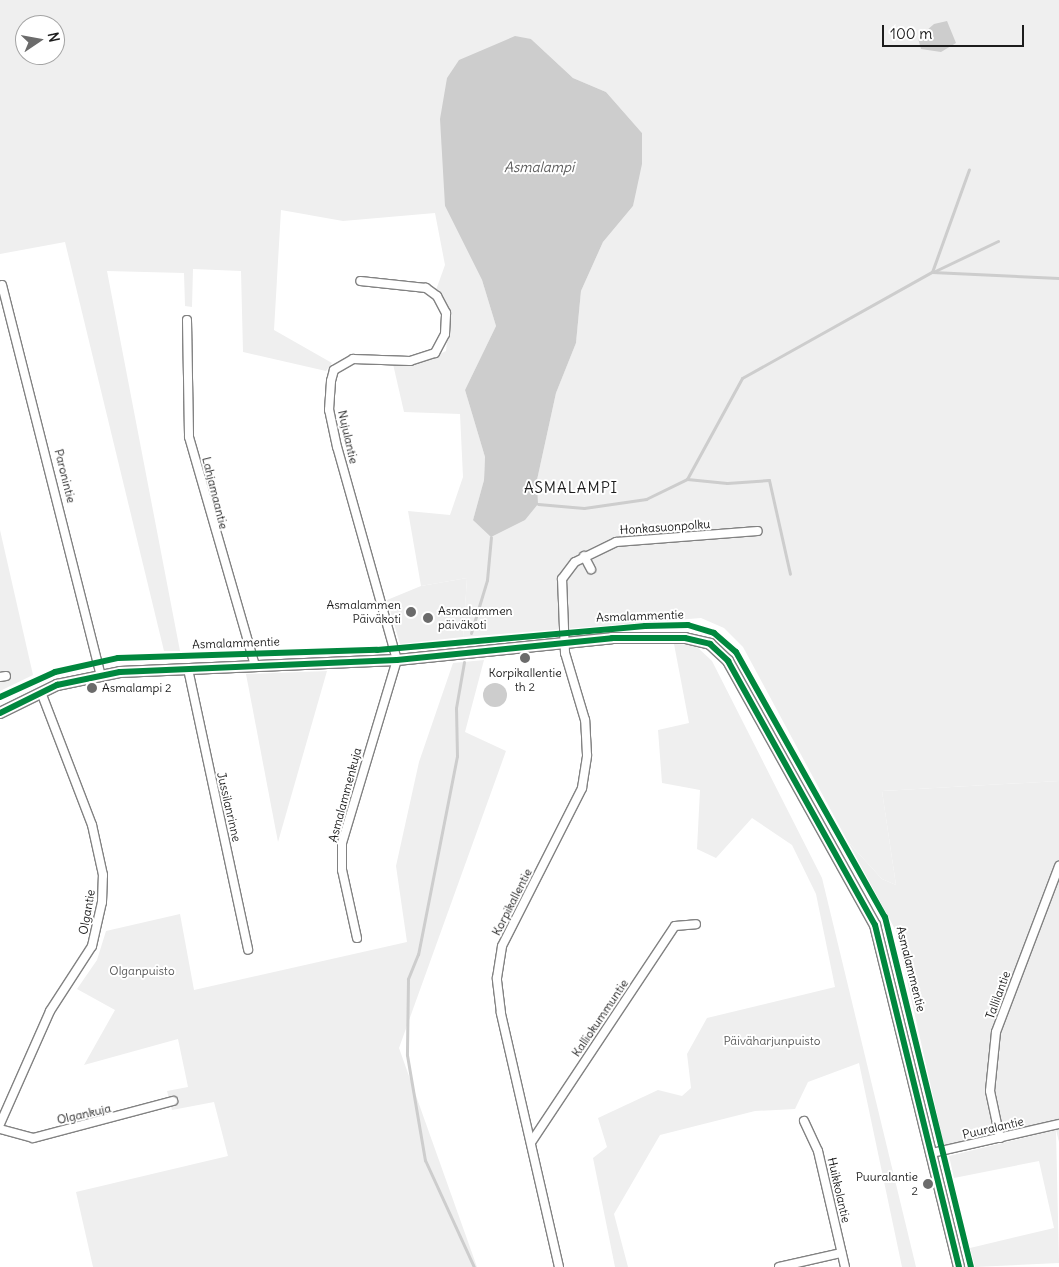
<!DOCTYPE html>
<meta charset="utf-8">
<style>
body{margin:0}
#map{position:relative;width:1059px;height:1267px;overflow:hidden;background:#fff;font-family:Delius,sans-serif}
div>[style]{position:absolute}
.built>*{inset:0;background:#eee}
.green>*{inset:0;background:#efefef}
.water>*{inset:0;background:#cdcdcd}
.round{border-radius:50%}
.stream>*{height:3px;margin:-1.5px;padding:0 1.5px;transform-origin:1.5px;border-radius:1.5px;background:#cdcdcd}
.roads{filter:drop-shadow(1px 0 #828282) drop-shadow(-1px 0 #828282) drop-shadow(0 1px #828282) drop-shadow(0 -1px #828282)}
.minor>*{height:8px;margin:-4px;padding:0 4px;transform-origin:4px;border-radius:4px;background:#fff}
.tertiary>*{height:10px;margin:-5px;padding:0 5px;transform-origin:5px;border-radius:5px;background:#fff}
.cycleway>*{height:6px;margin:-3px;padding:0 3px;transform-origin:3px;border-radius:3px;background:#00873e}
.dots>*{width:14px;height:14px;translate:-50% -50%;box-sizing:border-box;border:2px solid #fff;border-radius:50%}
span{translate:-50% -50%;white-space:nowrap;text-align:center;line-height:1.15;-webkit-text-stroke:4px #fff;paint-order:stroke}
.street-label{font-size:12px;color:#1c1c1c}
.poi-label{font-size:12px;color:#1c1c1c}
.right{translate:-100% -50%;text-align:right}
.left{translate:0 -50%;text-align:left}
.park-label{font-size:12px;color:#575757}
.water-label{font-size:14px;color:#5a5a5a;font-style:italic}
.quarter-label{font-size:15px;color:#1c1c1c;letter-spacing:1px}
.north{position:absolute;left:15px;top:15px;width:50px;height:50px;box-sizing:border-box;background:#fff;border:1px solid #a4a4a4;border-radius:50%;rotate:78deg;font-size:14px;font-weight:700;line-height:20px;text-align:center;color:#1c1c1c}
.north::after{content:'';display:block;margin:auto;width:18px;height:22px;background:#6b6b6b;clip-path:polygon(50% 0,100% 100%,50% 72%,0 100%)}
.scale{position:absolute;left:882px;top:25px;width:142px;height:22px;box-sizing:border-box;border:2px solid #1c1c1c;border-top:0;padding-left:6px;font-size:15px;line-height:18px;white-space:nowrap;color:#1c1c1c;-webkit-text-stroke:4px #fff;paint-order:stroke}
</style>
<div id="map">
<div class="built">
<i style="clip-path:polygon(467px 578px,463px 637px,400px 644px,387px 600px,421px 586px)"></i>
<i style="clip-path:polygon(1059px 781px,1059px 1142px,1054px 1122px,944px 1145px,896px 931px,848px 842px,882px 879px,896px 885px,882px 791px)"></i>
</div>
<div class="green">
<i style="clip-path:polygon(evenodd,0 0,1059px 0,1059px 781px,882px 791px,896px 885px,882px 879px,848px 842px,743px 647px,724px 628px,701px 618px,463px 637px,467px 578px,421px 586px,408px 511px,450px 515px,463px 477px,460px 414px,404px 412px,393px 364px,421px 363px,446px 351px,450px 312px,436px 290px,445px 265px,435px 213px,343px 221px,281px 210px,274px 330px,332px 363px,326px 371px,243px 352px,241px 271px,193px 269px,192px 307px,185px 306px,184px 273px,107px 271px,180px 651px,164px 651px,65px 242px,0 254px,0 0,25px 25px,55px 25px,55px 55px,25px 55px,25px 25px,0 0,531px 39px,573px 78px,606px 92px,642px 133px,633px 206px,603px 242px,581px 291px,576px 343px,556px 393px,537px 480px,538px 504px,473px 520px,484px 480px,485px 457px,465px 390px,496px 326px,482px 280px,445px 206px,531px 39px)"></i>
<i style="clip-path:polygon(0 530px,33px 675px,0 691px)"></i>
<i style="clip-path:polygon(674px 644px,695px 645px,712px 661px,822px 878px,916px 1267px,902px 1267px,859px 1063px,808px 1082px,795px 1109px,755px 1111px,660px 1135px,614px 1214px,628px 1267px,615px 1267px,593px 1158px,607px 1147px,598px 1118px,658px 1090px,682px 1096px,691px 1088px,687px 1054px,707px 1018px,835px 987px,816px 894px,792px 845px,752px 818px,716px 858px,697px 849px,700px 790px,662px 783px,658px 730px,689px 723px)"></i>
<i style="clip-path:polygon(484px 660px,465px 732px,506px 751px,399px 1048px,477px 1267px,93px 1267px,76px 1192px,228px 1156px,214px 1102px,172px 1110px,167px 1091px,188px 1087px,178px 1039px,84px 1065px,115px 1010px,77px 989px,97px 960px,106px 931px,180px 914px,194px 990px,407px 942px,396px 866px,419px 762px,453px 663px)"></i>
<i style="clip-path:polygon(327px 671px,278px 842px,246px 674px)"></i>
<i style="clip-path:polygon(1056px 1130px,1059px 1263px,975px 1267px,970px 1248px,1054px 1228px,1039px 1161px,954px 1178px,949px 1156px)"></i>
</div>
<div class="water">
<i style="clip-path:polygon(947px 21px,956px 43px,941px 52px,921px 49px,918px 38px,934px 24px)"></i>
<i style="clip-path:polygon(515px 36px,531px 39px,573px 78px,606px 92px,642px 133px,642px 164px,633px 206px,603px 242px,581px 291px,576px 343px,556px 393px,537px 480px,538px 504px,525px 520px,491px 537px,473px 520px,484px 480px,485px 457px,465px 390px,496px 326px,482px 280px,445px 206px,440px 119px,447px 78px,459px 60px)"></i>
<i class="round" style="left:483px;top:683px;width:24px;height:24px"></i>
</div>
<div class="stream">
<i style="left:932px;top:272px;width:127px;rotate:2.7deg"></i>
<i style="left:933px;top:272px;width:72px;rotate:-25.5deg"></i>
<i style="left:687px;top:479px;width:40px;rotate:5.7deg"></i>
<i style="left:727px;top:483px;width:42px;rotate:-4.1deg"></i>
<i style="left:769px;top:480px;width:96px;rotate:77.4deg"></i>
<i style="left:538px;top:504px;width:46px;rotate:5deg"></i>
<i style="left:584px;top:508px;width:63px;rotate:-8.3deg"></i>
<i style="left:646px;top:499px;width:46px;rotate:-26deg"></i>
<i style="left:687px;top:479px;width:115px;rotate:-61.4deg"></i>
<i style="left:742px;top:378px;width:218px;rotate:-29.2deg"></i>
<i style="left:932px;top:272px;width:109px;rotate:-70.2deg"></i>
<i style="left:471px;top:633px;width:55px;rotate:-73.2deg"></i>
<i style="left:487px;top:580px;width:43px;rotate:-84.7deg"></i>
<i style="left:464px;top:662px;width:47px;rotate:99.9deg"></i>
<i style="left:456px;top:708px;width:48px;rotate:88.8deg"></i>
<i style="left:457px;top:756px;width:202px;rotate:101.1deg"></i>
<i style="left:418px;top:954px;width:27px;rotate:112deg"></i>
<i style="left:408px;top:979px;width:76px;rotate:90.8deg"></i>
<i style="left:407px;top:1055px;width:107px;rotate:80.3deg"></i>
<i style="left:425px;top:1160px;width:118px;rotate:65.4deg"></i>
</div>
<div class="roads">
<div class="minor">
<i style="left:2px;top:285px;width:402px;rotate:75.8deg"></i>
<i style="left:187px;top:320px;width:117px;rotate:89deg"></i>
<i style="left:189px;top:437px;width:238px;rotate:73.9deg"></i>
<i style="left:584px;top:556px;width:15px;rotate:62deg"></i>
<i style="left:188px;top:669px;width:287px;rotate:77.9deg"></i>
<i style="left:0;top:677px;width:6px;rotate:-9deg"></i>
<i style="left:357px;top:938px;width:70px;rotate:-102.4deg"></i>
<i style="left:342px;top:870px;width:27px;rotate:-90deg"></i>
<i style="left:342px;top:843px;width:191px;rotate:-73.3deg"></i>
<i style="left:397px;top:660px;width:221px;rotate:-105.7deg"></i>
<i style="left:337px;top:447px;width:38px;rotate:-102deg"></i>
<i style="left:329px;top:410px;width:29px;rotate:-86deg"></i>
<i style="left:331px;top:381px;width:11px;rotate:-75deg"></i>
<i style="left:334px;top:370px;width:22px;rotate:-30deg"></i>
<i style="left:353px;top:359px;width:57px;rotate:2deg"></i>
<i style="left:410px;top:361px;width:26px;rotate:-18deg"></i>
<i style="left:435px;top:353px;width:21px;rotate:-62deg"></i>
<i style="left:445px;top:334px;width:21px;rotate:-87deg"></i>
<i style="left:446px;top:313px;width:19px;rotate:-118deg"></i>
<i style="left:437px;top:296px;width:14px;rotate:-144deg"></i>
<i style="left:426px;top:288px;width:66px;rotate:-173.9deg"></i>
<i style="left:804px;top:1121px;width:33px;rotate:65deg"></i>
<i style="left:818px;top:1151px;width:119px;rotate:76.9deg"></i>
<i style="left:0;top:1124px;width:124px;rotate:-66.1deg"></i>
<i style="left:50px;top:1011px;width:77px;rotate:-57.1deg"></i>
<i style="left:92px;top:946px;width:45px;rotate:-77.2deg"></i>
<i style="left:102px;top:902px;width:27px;rotate:-88deg"></i>
<i style="left:103px;top:875px;width:51px;rotate:-102.4deg"></i>
<i style="left:92px;top:825px;width:142px;rotate:-111deg"></i>
<i style="left:0;top:1129px;width:34px;rotate:15deg"></i>
<i style="left:33px;top:1138px;width:145px;rotate:-14.8deg"></i>
<i style="left:1000px;top:1138px;width:48px;rotate:-102deg"></i>
<i style="left:990px;top:1091px;width:59px;rotate:-84.2deg"></i>
<i style="left:996px;top:1032px;width:178px;rotate:-69.2deg"></i>
<i style="left:532px;top:1141px;width:258px;rotate:-56.4deg"></i>
<i style="left:675px;top:926px;width:21px;rotate:-5deg"></i>
<i style="left:932px;top:1153px;width:130px;rotate:-12.9deg"></i>
<i style="left:559px;top:1267px;width:261px;rotate:-102.9deg"></i>
<i style="left:501px;top:1013px;width:35px;rotate:-97deg"></i>
<i style="left:497px;top:978px;width:32px;rotate:-81deg"></i>
<i style="left:502px;top:946px;width:177px;rotate:-63.1deg"></i>
<i style="left:582px;top:788px;width:33px;rotate:-81deg"></i>
<i style="left:587px;top:755px;width:35px;rotate:-93deg"></i>
<i style="left:585px;top:720px;width:70px;rotate:-106.6deg"></i>
<i style="left:565px;top:653px;width:74px;rotate:-92.3deg"></i>
<i style="left:562px;top:579px;width:21px;rotate:-53deg"></i>
<i style="left:575px;top:562px;width:46px;rotate:-26deg"></i>
<i style="left:616px;top:542px;width:142px;rotate:-4.4deg"></i>
<i style="left:779px;top:1267px;width:64px;rotate:-12.7deg"></i>
</div>
<div class="tertiary">
<i style="left:0;top:713px;width:64px;rotate:-26.2deg"></i>
<i style="left:57px;top:685px;width:64px;rotate:-11.7deg"></i>
<i style="left:120px;top:672px;width:277px;rotate:-2.5deg"></i>
<i style="left:397px;top:660px;width:216px;rotate:-5.8deg"></i>
<i style="left:612px;top:638px;width:73px"></i>
<i style="left:685px;top:638px;width:26px;rotate:13deg"></i>
<i style="left:710px;top:644px;width:25px;rotate:43deg"></i>
<i style="left:728px;top:661px;width:302px;rotate:60.9deg"></i>
<i style="left:875px;top:925px;width:352px;rotate:76.2deg"></i>
</div>
</div>
<div class="cycleway">
<i style="left:0;top:697px;width:60px;rotate:-24.4deg"></i>
<i style="left:55px;top:672px;width:65px;rotate:-12.5deg"></i>
<i style="left:118px;top:658px;width:259px;rotate:-1.8deg"></i>
<i style="left:377px;top:650px;width:269px;rotate:-5.1deg"></i>
<i style="left:645px;top:626px;width:43px;rotate:-1.3deg"></i>
<i style="left:688px;top:625px;width:27px;rotate:17deg"></i>
<i style="left:714px;top:633px;width:29px;rotate:41deg"></i>
<i style="left:736px;top:652px;width:304px;rotate:60.7deg"></i>
<i style="left:885px;top:917px;width:360px;rotate:76.2deg"></i>
<i style="left:0;top:713px;width:64px;rotate:-26.2deg"></i>
<i style="left:57px;top:685px;width:64px;rotate:-11.7deg"></i>
<i style="left:120px;top:672px;width:277px;rotate:-2.5deg"></i>
<i style="left:397px;top:660px;width:216px;rotate:-5.8deg"></i>
<i style="left:612px;top:638px;width:73px"></i>
<i style="left:685px;top:638px;width:26px;rotate:13deg"></i>
<i style="left:710px;top:644px;width:25px;rotate:43deg"></i>
<i style="left:728px;top:661px;width:302px;rotate:60.9deg"></i>
<i style="left:875px;top:925px;width:352px;rotate:76.2deg"></i>
</div>
<div class="dots">
<i style="left:411px;top:612px;background:#6b6b6b"></i>
<i style="left:428px;top:618px;background:#6b6b6b"></i>
<i style="left:525px;top:658px;background:#6b6b6b"></i>
<i style="left:92px;top:688px;background:#6b6b6b"></i>
<i style="left:928px;top:1184px;background:#6b6b6b"></i>
</div>
<div class="street-label">
<span style="left:348px;top:437px;rotate:77deg">Nujulantie</span>
<span style="left:65px;top:476px;rotate:76deg">Paronintie</span>
<span style="left:215px;top:493px;rotate:76deg">Lahjamaantie</span>
<span style="left:665px;top:527px;rotate:-4deg">Honkasuonpolku</span>
<span style="left:640px;top:616px;rotate:-2deg">Asmalammentie</span>
<span style="left:236px;top:643px;rotate:-2deg">Asmalammentie</span>
<span style="left:345px;top:795px;rotate:-75deg">Asmalammenkuja</span>
<span style="left:229px;top:807px;rotate:77deg">Jussilanrinne</span>
<span style="left:512px;top:902px;rotate:-63deg">Korpikallentie</span>
<span style="left:87px;top:912px;rotate:-80deg">Olgantie</span>
<span style="left:911px;top:969px;rotate:76deg">Asmalammentie</span>
<span style="left:998px;top:995px;rotate:-70deg">Tallilantie</span>
<span style="left:600px;top:1018px;rotate:-56deg">Kalliokummuntie</span>
<span style="left:84px;top:1114px;rotate:-13deg">Olgankuja</span>
<span style="left:993px;top:1128px;rotate:-13deg">Puuralantie</span>
<span style="left:839px;top:1190px;rotate:77deg">Huikkolantie</span>
</div>
<div class="poi-label">
<span class="right" style="left:401px;top:612px">Asmalammen<br>Päiväkoti</span>
<span class="left" style="left:438px;top:618px">Asmalammen<br>päiväkoti</span>
<span style="left:525px;top:680px">Korpikallentie<br>th 2</span>
<span class="left" style="left:102px;top:688px">Asmalampi 2</span>
<span class="right" style="left:918px;top:1184px">Puuralantie<br>2</span>
</div>
<div class="park-label">
<span style="left:142px;top:971px">Olganpuisto</span>
<span style="left:772px;top:1041px">Päiväharjunpuisto</span>
</div>
<div class="water-label">
<span style="left:539px;top:167px">Asmalampi</span>
</div>
<div class="quarter-label">
<span style="left:571px;top:488px">ASMALAMPI</span>
</div>
<div class="north">N</div>
<div class="scale">100 m</div>
</div>
